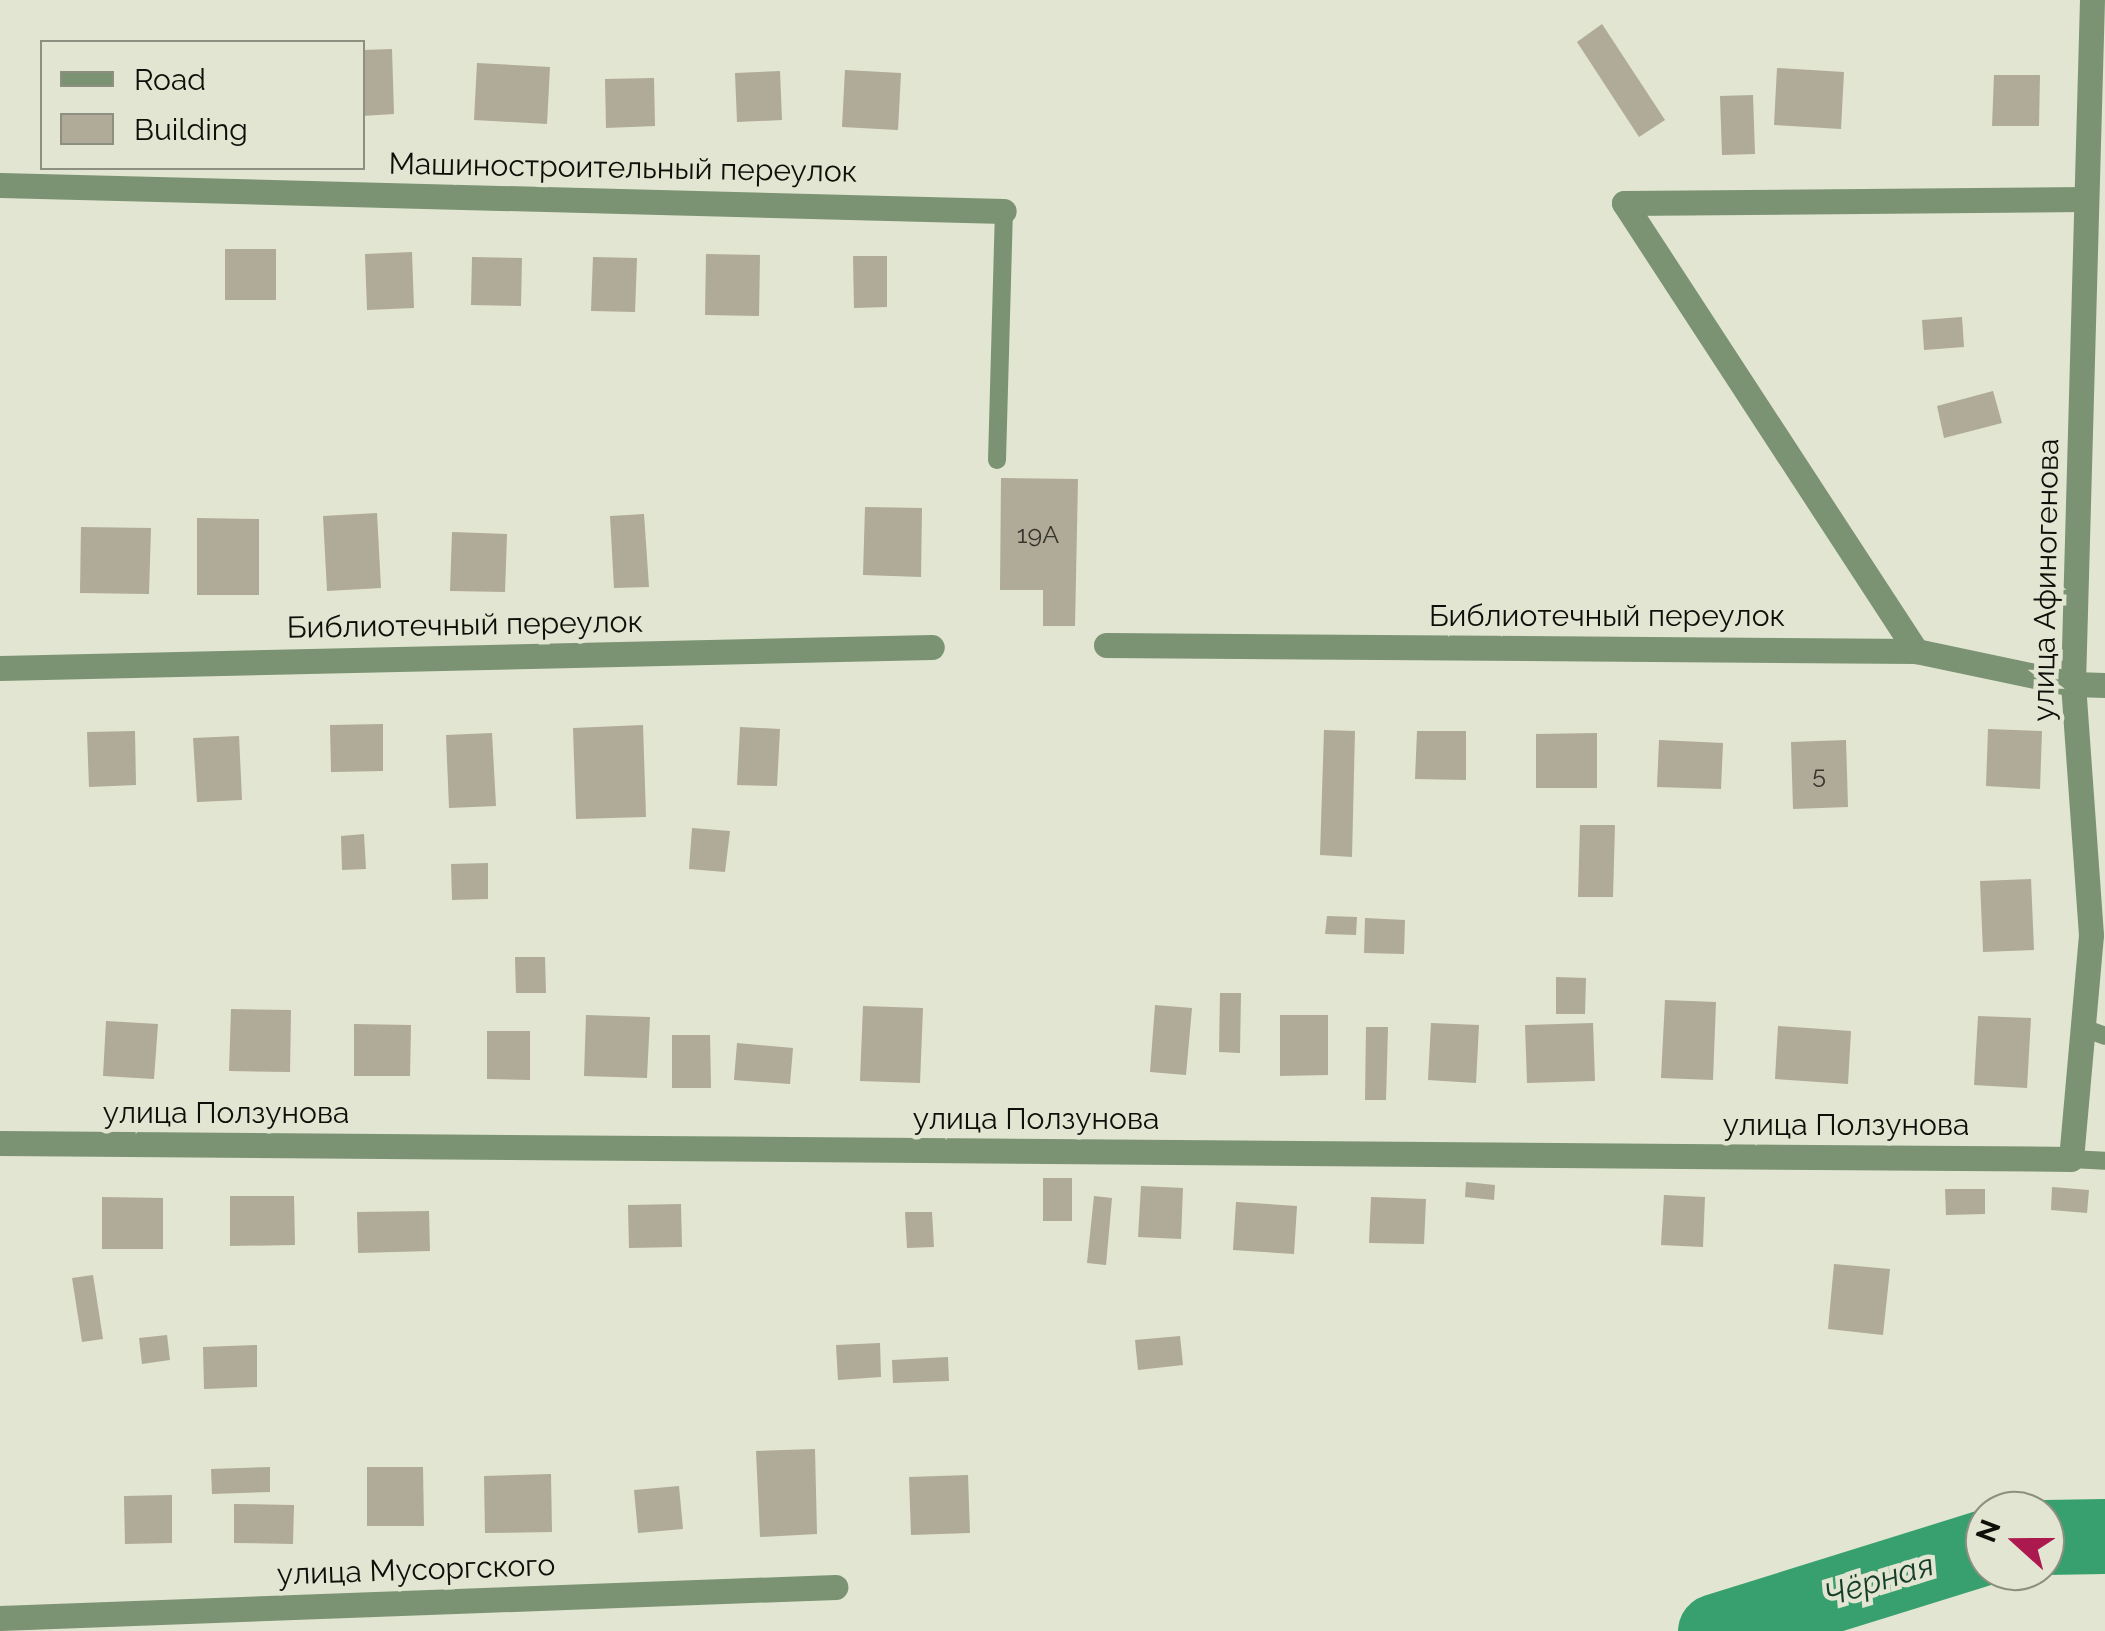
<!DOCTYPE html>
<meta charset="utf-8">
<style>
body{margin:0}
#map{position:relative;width:2105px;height:1631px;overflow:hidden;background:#e2e5d1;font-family:Raleway,sans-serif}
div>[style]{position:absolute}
.river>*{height:75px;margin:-37.5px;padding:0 37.5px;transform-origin:37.5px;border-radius:37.5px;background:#38a06e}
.building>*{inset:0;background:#b0aa98}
.lane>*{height:18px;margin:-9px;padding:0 9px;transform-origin:9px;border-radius:9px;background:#7b9372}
.street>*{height:25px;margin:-12.5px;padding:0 12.5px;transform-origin:12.5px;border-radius:12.5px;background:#7b9372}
span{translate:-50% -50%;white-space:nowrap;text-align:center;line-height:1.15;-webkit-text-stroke:9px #e2e5d1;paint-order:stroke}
.number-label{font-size:25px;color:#36362d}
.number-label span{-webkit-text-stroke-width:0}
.street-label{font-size:30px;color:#0e0f09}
.water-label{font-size:32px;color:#143e29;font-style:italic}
.legend{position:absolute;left:40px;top:40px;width:325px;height:130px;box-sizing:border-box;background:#e2e5d1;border:2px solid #8d8f81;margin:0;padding:12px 18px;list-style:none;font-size:30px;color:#0e0f09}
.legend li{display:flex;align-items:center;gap:20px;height:50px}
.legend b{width:50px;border:2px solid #8d8f81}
.north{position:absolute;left:1965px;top:1491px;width:100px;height:100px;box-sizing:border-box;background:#e2e5d1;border:2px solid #8d8f81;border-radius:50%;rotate:291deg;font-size:28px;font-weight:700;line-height:40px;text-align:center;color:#0e0f09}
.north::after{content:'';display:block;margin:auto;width:35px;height:45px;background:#ab194f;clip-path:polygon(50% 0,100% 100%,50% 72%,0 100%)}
</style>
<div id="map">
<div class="river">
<i style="left:2045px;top:1537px;width:60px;rotate:-1deg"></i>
<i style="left:1715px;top:1631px;width:283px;rotate:-17.3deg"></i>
</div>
<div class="building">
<i style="clip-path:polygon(1602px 24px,1665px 120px,1639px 137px,1577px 42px)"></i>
<i style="clip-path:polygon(392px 49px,394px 114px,362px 116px,362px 50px)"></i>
<i style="clip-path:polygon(477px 63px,550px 67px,547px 124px,474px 120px)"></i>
<i style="clip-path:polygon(1777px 68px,1844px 72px,1841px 129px,1774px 125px)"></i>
<i style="clip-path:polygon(845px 70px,901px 73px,898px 130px,842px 127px)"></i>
<i style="clip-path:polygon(780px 71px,782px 120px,737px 122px,735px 73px)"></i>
<i style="clip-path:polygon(1994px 75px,2040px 75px,2039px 126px,1992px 126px)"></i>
<i style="clip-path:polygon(654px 78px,655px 126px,606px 128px,605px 79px)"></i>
<i style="clip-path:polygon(1753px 95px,1755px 154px,1722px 155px,1720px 96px)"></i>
<i style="clip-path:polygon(225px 249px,276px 249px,276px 300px,225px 300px)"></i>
<i style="clip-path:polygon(412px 252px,414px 308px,367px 310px,365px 254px)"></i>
<i style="clip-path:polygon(706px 254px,760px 255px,759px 316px,705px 315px)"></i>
<i style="clip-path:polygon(853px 256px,887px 256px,887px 307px,854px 308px)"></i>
<i style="clip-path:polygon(472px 257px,522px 258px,521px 306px,471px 305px)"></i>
<i style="clip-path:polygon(593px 257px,637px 258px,635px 312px,591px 311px)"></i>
<i style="clip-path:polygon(1962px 317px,1964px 347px,1924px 350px,1922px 320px)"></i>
<i style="clip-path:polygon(1993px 391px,2002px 423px,1944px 438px,1937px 406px)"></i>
<i style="clip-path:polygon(1001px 478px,1078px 479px,1075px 626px,1043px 626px,1043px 590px,1000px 590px)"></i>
<i style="clip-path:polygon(865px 507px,922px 508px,921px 577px,863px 575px)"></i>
<i style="clip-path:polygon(377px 513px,381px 588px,327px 591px,323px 516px)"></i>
<i style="clip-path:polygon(644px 514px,649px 587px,614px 588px,610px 516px)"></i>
<i style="clip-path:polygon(197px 518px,259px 519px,259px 595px,197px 595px)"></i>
<i style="clip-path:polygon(81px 527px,151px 528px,149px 594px,80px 593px)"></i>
<i style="clip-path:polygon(452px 532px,507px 534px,505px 592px,450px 591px)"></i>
<i style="clip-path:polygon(383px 724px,383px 771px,331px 772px,330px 725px)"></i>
<i style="clip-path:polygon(643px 725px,646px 817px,576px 819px,573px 728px)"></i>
<i style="clip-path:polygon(740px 727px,780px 729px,777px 786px,737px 785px)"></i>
<i style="clip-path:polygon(1988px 729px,2042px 731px,2040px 789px,1986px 786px)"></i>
<i style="clip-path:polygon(1324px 730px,1355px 731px,1352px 857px,1320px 855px)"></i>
<i style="clip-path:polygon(135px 731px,136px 785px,89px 787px,87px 732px)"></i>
<i style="clip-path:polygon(1417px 731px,1466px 731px,1466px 780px,1415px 779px)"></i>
<i style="clip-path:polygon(492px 733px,496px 806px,449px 808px,446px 735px)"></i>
<i style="clip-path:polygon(1597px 733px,1597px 788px,1536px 788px,1536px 734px)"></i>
<i style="clip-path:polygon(239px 736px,242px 800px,197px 802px,193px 738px)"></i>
<i style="clip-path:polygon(1659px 740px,1723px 743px,1721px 789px,1657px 787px)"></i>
<i style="clip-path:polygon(1846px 740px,1848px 807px,1793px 809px,1791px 742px)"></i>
<i style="clip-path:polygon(1580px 825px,1615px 825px,1613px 897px,1578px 897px)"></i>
<i style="clip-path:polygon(692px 828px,730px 831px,725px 872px,689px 869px)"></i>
<i style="clip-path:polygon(364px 834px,366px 869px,342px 870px,341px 836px)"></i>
<i style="clip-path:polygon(488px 863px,488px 899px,452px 900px,451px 864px)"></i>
<i style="clip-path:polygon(2031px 879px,2034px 950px,1983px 952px,1980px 881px)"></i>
<i style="clip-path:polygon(1327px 916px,1357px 917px,1356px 935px,1325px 934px)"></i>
<i style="clip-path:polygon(1365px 918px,1405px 920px,1404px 954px,1364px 953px)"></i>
<i style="clip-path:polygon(515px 957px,545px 957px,546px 993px,516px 993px)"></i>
<i style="clip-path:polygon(1556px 977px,1586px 978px,1585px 1014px,1556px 1014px)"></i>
<i style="clip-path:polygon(1220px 993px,1241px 993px,1240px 1053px,1219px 1052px)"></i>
<i style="clip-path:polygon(1665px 1000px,1716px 1002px,1713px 1080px,1661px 1078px)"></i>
<i style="clip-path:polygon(1155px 1005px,1192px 1008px,1186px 1075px,1150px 1072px)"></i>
<i style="clip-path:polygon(863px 1006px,923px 1008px,920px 1083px,860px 1081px)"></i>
<i style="clip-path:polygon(231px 1009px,291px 1010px,290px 1072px,229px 1071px)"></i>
<i style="clip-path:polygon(586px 1015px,650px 1017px,647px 1078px,584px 1076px)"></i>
<i style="clip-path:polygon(1280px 1015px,1328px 1015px,1328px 1075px,1280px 1076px)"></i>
<i style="clip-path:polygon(1978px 1016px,2031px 1018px,2027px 1088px,1974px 1085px)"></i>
<i style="clip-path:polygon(106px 1021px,158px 1024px,154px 1079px,103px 1076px)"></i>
<i style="clip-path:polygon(1431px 1023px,1479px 1025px,1476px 1083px,1428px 1080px)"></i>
<i style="clip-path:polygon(1593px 1023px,1595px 1081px,1527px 1083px,1525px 1025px)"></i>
<i style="clip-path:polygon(354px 1024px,411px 1025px,410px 1076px,354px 1076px)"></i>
<i style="clip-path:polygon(1778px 1026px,1851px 1031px,1848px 1084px,1775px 1079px)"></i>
<i style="clip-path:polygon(1366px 1027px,1388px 1027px,1386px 1100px,1365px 1100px)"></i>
<i style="clip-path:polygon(487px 1031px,530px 1031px,530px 1080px,487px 1079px)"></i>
<i style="clip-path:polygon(672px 1035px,710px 1035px,711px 1088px,672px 1088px)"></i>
<i style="clip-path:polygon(737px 1043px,793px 1048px,790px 1084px,734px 1080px)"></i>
<i style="clip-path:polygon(1043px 1178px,1072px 1178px,1072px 1221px,1043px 1221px)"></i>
<i style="clip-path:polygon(1466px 1182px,1495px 1185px,1494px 1200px,1465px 1197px)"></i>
<i style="clip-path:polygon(1141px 1186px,1183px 1188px,1181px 1239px,1138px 1237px)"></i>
<i style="clip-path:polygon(2052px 1187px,2089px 1190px,2087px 1213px,2051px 1210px)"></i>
<i style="clip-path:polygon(1945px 1189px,1985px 1189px,1985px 1214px,1946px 1215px)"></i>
<i style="clip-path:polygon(1664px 1195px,1705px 1197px,1703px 1247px,1661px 1245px)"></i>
<i style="clip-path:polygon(230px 1196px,294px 1196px,295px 1245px,230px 1246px)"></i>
<i style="clip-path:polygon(1094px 1196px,1112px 1198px,1106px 1265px,1087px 1263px)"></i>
<i style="clip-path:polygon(102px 1197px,163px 1198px,163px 1249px,102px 1249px)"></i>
<i style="clip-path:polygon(1371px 1197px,1426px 1199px,1424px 1244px,1369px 1243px)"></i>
<i style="clip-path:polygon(1236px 1202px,1297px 1206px,1294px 1254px,1233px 1250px)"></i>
<i style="clip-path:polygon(681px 1204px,682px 1247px,629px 1248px,628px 1205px)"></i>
<i style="clip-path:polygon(429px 1211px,430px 1251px,358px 1253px,357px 1212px)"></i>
<i style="clip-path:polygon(905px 1212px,932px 1212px,934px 1247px,907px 1248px)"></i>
<i style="clip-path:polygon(1834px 1264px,1890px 1269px,1883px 1335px,1828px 1329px)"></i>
<i style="clip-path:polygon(93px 1275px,103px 1339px,82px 1342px,72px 1278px)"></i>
<i style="clip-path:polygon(167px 1335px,170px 1360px,142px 1364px,139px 1338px)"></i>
<i style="clip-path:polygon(1180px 1336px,1183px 1365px,1138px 1370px,1135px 1340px)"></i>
<i style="clip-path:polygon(880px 1343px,881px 1377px,838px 1380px,836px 1345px)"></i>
<i style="clip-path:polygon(257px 1345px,257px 1387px,204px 1389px,203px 1347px)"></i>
<i style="clip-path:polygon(948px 1357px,949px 1381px,893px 1383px,892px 1360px)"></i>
<i style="clip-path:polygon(815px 1449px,817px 1534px,760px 1537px,756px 1451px)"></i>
<i style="clip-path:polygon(270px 1467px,270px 1492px,212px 1494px,211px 1469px)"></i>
<i style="clip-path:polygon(367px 1467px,423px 1467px,424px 1526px,367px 1526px)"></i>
<i style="clip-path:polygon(551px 1474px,552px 1532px,485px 1533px,484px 1476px)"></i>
<i style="clip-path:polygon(968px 1475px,970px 1533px,911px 1535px,909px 1477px)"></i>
<i style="clip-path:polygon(679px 1486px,683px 1529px,638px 1533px,634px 1490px)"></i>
<i style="clip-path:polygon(172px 1495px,172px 1543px,125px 1544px,124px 1496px)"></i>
<i style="clip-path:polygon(234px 1504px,294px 1505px,293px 1544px,234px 1543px)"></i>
</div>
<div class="lane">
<i style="left:997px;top:460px;width:249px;rotate:-88.4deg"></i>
<i style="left:2086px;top:1029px;width:20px;rotate:20deg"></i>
<i style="left:2071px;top:1159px;width:34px;rotate:3deg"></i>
</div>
<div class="street">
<i style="left:0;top:185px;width:1004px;rotate:1.48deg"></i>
<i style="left:1624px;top:203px;width:535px;rotate:56.9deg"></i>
<i style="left:1624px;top:203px;width:462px;rotate:-0.5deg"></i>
<i style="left:1106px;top:645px;width:810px;rotate:0.42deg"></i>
<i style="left:1916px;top:651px;width:160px;rotate:11.9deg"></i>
<i style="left:2073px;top:684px;width:32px;rotate:2deg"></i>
<i style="left:0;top:668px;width:932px;rotate:-1.29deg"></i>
<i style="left:0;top:1143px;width:2071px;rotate:0.44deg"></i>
<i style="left:2071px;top:1159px;width:225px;rotate:-84.9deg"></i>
<i style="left:2091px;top:935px;width:252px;rotate:-94.1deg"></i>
<i style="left:2073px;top:684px;width:684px;rotate:-88.41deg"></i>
<i style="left:0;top:1618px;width:836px;rotate:-2.13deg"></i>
</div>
<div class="number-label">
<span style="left:1038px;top:534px">19А</span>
<span style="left:1819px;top:774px">5</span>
</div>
<div class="street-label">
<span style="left:623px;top:168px;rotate:1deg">Машиностроительный переулок</span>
<span style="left:2046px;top:580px;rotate:-89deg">улица Афиногенова</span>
<span style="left:1607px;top:616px">Библиотечный переулок</span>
<span style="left:465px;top:625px;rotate:-1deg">Библиотечный переулок</span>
<span style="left:226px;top:1113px">улица Ползунова</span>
<span style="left:1036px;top:1119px">улица Ползунова</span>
<span style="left:1846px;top:1125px">улица Ползунова</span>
<span style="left:416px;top:1570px;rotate:-2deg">улица Мусоргского</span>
</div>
<div class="water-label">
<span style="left:1879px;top:1580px;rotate:-17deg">Чёрная</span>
</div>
<ul class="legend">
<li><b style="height:12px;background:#7b9372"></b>Road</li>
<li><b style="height:28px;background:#b0aa98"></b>Building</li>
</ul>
<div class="north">N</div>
</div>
